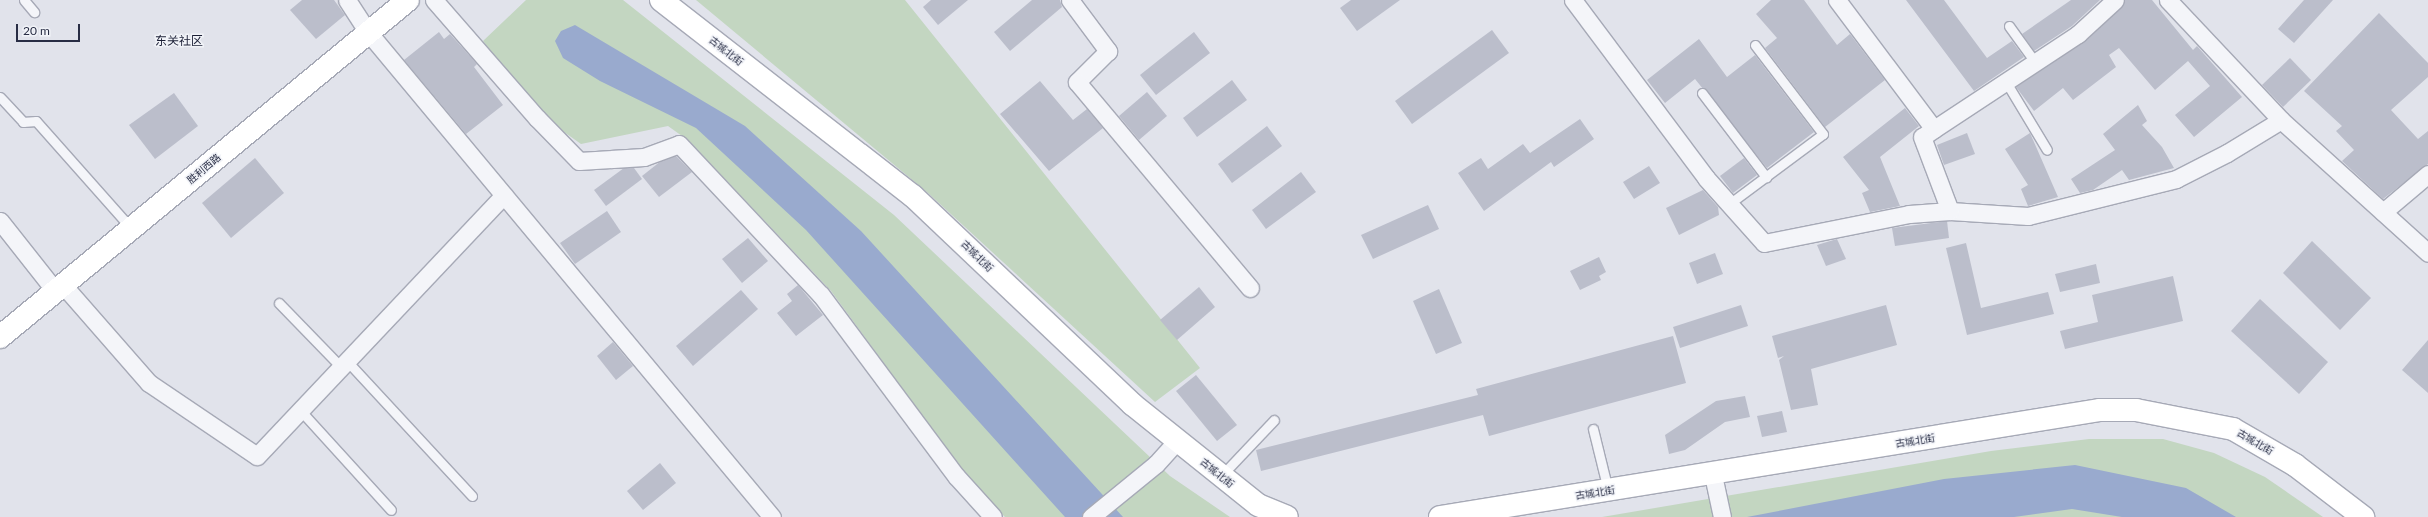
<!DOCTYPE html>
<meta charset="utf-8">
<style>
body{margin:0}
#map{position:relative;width:2428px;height:517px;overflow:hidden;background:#e1e3eb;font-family:Lato,"Noto Sans SC",sans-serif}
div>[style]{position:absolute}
.green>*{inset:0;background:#c3d6c1}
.water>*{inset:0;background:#99aace}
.building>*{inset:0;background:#bbbecb}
.roads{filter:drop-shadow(1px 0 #a6a9b6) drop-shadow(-1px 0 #a6a9b6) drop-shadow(0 1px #a6a9b6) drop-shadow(0 -1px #a6a9b6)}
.service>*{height:9px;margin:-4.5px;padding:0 4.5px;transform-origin:4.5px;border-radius:4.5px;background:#f4f5f9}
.minor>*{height:17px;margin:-8.5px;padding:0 8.5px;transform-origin:8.5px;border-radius:8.5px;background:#f4f5f9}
.secondary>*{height:22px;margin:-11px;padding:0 11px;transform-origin:11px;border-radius:11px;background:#fff}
span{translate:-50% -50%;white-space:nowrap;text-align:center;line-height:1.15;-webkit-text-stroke:3px #f1f3f8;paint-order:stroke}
.street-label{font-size:10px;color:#282d44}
.quarter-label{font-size:12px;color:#1a1e35}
.scale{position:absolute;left:16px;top:24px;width:64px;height:18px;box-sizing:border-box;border:2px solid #282d44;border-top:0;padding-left:5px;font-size:12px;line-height:14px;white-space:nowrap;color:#282d44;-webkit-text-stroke:3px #f1f3f8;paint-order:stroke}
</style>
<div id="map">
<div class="green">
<i style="clip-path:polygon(526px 0,623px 0,894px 215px,1170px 476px,1230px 517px,1005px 517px,973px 485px,831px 291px,689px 141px,668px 126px,581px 144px,540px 115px,483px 41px)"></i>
<i style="clip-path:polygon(696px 0,905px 0,1200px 368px,1155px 402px,928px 193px)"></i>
<i style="clip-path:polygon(2089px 439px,2163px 439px,2214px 453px,2265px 477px,2323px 517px,1602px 517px,1991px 451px)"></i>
</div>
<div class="water">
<i style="clip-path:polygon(575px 25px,745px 126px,861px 231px,1123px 517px,1065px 517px,806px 230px,696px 128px,600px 81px,563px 58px,555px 41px,561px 31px)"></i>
<i style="clip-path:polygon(2075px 465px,2186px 488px,2236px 517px,2122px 517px,2072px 509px,2014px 517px,1747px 517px,1944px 479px)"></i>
</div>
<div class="building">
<i style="clip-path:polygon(302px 0,334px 0,345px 15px,316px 39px,290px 10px)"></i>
<i style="clip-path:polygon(931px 0,968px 0,938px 25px,923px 7px)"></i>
<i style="clip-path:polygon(1032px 0,1060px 0,1062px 7px,1010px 51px,994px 32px)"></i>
<i style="clip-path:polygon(1351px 0,1400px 0,1357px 31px,1340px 8px)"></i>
<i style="clip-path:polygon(1771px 0,1804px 0,1837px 45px,1850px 34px,1885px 80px,1825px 127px,1765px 48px,1777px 38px,1756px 14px)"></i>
<i style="clip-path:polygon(1906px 0,1944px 0,1987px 58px,2012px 41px,2024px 57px,1974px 91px)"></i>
<i style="clip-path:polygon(2071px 0,2100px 0,2072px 26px,2034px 51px,2022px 34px)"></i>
<i style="clip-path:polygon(2125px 0,2152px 0,2193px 50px,2197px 46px,2242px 97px,2194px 137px,2175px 115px,2210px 86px,2188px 61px,2155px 90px,2119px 48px,2109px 55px,2116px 67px,2073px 100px,2063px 88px,2034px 111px,2016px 87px,2085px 41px,2122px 7px)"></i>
<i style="clip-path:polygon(2304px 0,2333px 0,2294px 43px,2278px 29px)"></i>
<i style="clip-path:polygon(2379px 13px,2428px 63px,2428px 77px,2391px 110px,2418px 139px,2428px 131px,2428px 164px,2383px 199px,2342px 161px,2354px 150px,2336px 131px,2342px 126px,2304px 91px)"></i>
<i style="clip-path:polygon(1492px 30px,1509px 53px,1412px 124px,1395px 101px)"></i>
<i style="clip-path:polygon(439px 32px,444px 39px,450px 34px,477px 64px,474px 67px,503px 105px,466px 134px,404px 60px)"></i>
<i style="clip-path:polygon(1194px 32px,1210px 53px,1156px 95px,1140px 75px)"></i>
<i style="clip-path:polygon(1699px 39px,1727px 77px,1755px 55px,1814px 132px,1767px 168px,1695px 79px,1665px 103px,1647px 80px)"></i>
<i style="clip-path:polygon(2290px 58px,2311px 80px,2283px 107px,2262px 85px)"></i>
<i style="clip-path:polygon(1232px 80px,1247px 100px,1197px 137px,1183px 118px)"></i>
<i style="clip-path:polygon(1040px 81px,1073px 120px,1087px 109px,1103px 128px,1049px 171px,1000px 114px)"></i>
<i style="clip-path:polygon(1147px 92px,1167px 116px,1139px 140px,1119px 116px)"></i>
<i style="clip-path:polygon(174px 93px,198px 126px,155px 159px,129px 125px)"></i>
<i style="clip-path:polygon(2138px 105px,2147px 121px,2142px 125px,2162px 147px,2174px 168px,2129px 180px,2122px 170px,2093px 190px,2080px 193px,2071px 179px,2115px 150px,2103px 134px)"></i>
<i style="clip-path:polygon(1905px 108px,1919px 126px,1880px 157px,1900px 206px,1870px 212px,1862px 193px,1869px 190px,1843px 157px)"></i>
<i style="clip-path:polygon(1580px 119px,1594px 139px,1554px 167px,1551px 162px,1484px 211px,1458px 173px,1481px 158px,1488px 169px,1523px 144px,1530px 153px)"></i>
<i style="clip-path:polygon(1267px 126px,1282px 146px,1232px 183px,1218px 164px)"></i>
<i style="clip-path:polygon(1967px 133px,1975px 154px,1944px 165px,1937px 145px)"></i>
<i style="clip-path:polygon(2030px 133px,2058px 197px,2028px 206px,2021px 189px,2028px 185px,2005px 149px)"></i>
<i style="clip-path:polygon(676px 156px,692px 172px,659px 197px,642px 176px,661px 161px)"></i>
<i style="clip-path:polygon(255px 158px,284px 193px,231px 238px,202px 203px)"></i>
<i style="clip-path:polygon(1744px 158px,1757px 175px,1733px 193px,1720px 176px)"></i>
<i style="clip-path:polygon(1649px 166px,1660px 183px,1634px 199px,1623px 182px)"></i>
<i style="clip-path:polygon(624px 168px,634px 168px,642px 179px,606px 206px,594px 190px)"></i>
<i style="clip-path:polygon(1301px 172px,1316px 192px,1266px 229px,1252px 210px)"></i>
<i style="clip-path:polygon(1703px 190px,1718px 207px,1719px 215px,1679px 235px,1666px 208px)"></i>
<i style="clip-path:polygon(1428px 205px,1439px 229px,1373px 259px,1361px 235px)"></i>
<i style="clip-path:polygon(607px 211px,621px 232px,575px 264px,560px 243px)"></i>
<i style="clip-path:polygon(1947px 221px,1949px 238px,1895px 246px,1892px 228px)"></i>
<i style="clip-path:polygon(748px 238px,768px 261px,742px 283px,722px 259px)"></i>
<i style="clip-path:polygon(1837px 239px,1846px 259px,1826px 266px,1817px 245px)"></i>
<i style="clip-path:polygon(2312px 241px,2371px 298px,2340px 330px,2283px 273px)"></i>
<i style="clip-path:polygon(1966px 243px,1981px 308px,2048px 292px,2054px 314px,1967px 335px,1946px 248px)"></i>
<i style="clip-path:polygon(1715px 253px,1723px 274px,1697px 284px,1689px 263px)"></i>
<i style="clip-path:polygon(1599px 257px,1606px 272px,1599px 276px,1601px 280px,1580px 290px,1570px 271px)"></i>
<i style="clip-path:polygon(2096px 264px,2100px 283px,2060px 292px,2055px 274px)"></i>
<i style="clip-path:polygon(2173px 276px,2183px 321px,2065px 349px,2060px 331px,2098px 322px,2092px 295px)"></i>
<i style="clip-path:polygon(798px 285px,823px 315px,796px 336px,777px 313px,792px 301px,787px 294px)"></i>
<i style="clip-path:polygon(1199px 287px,1215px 307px,1177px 340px,1160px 320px)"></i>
<i style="clip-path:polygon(1439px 289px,1462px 343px,1436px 354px,1413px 301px)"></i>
<i style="clip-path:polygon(741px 290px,758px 309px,693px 366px,676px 346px)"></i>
<i style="clip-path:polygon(2260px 299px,2328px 362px,2299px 394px,2231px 331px)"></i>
<i style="clip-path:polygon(1741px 305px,1748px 326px,1680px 348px,1673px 327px)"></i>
<i style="clip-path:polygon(1886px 305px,1897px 345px,1811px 369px,1818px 405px,1791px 410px,1779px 360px,1784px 356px,1778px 358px,1772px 336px)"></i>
<i style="clip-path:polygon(1673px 336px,1686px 383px,1489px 436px,1483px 415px,1261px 471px,1256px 450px,1478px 395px,1476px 389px)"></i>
<i style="clip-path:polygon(2428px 340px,2428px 393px,2402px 370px)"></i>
<i style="clip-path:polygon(613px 342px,633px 366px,616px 380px,597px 356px)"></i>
<i style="clip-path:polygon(1196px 375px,1237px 425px,1217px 441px,1176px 391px)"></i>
<i style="clip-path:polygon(1745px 396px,1750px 417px,1725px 422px,1685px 450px,1669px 454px,1665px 435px,1716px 401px)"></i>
<i style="clip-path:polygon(1782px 411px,1787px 432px,1762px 437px,1757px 416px)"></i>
<i style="clip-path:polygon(660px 463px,676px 483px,643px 510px,627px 491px)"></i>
</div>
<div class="roads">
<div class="service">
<i style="left:24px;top:0;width:16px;rotate:50deg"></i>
<i style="left:2009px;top:26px;width:44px;rotate:54.2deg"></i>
<i style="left:2006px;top:82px;width:79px;rotate:58.9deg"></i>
<i style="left:1702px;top:93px;width:106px;rotate:52.7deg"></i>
<i style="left:0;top:97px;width:34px;rotate:47deg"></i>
<i style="left:23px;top:122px;width:13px;rotate:-4deg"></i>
<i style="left:36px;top:121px;width:144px;rotate:48.4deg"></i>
<i style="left:1729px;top:204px;width:117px;rotate:-36.7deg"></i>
<i style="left:1823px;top:134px;width:112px;rotate:-127.4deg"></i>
<i style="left:279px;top:303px;width:89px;rotate:45.9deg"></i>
<i style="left:347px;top:361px;width:184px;rotate:47.2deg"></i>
<i style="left:300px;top:410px;width:135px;rotate:47.7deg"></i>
<i style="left:1593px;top:429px;width:63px;rotate:76.2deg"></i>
<i style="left:1221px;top:476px;width:77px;rotate:-46.6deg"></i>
</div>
<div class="minor">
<i style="left:347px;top:0;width:38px;rotate:57deg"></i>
<i style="left:368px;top:32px;width:631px;rotate:50.21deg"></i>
<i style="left:434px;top:0;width:157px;rotate:48.9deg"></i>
<i style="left:537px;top:118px;width:60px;rotate:45.7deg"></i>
<i style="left:579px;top:161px;width:65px;rotate:-3.5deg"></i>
<i style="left:644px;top:157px;width:37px;rotate:-20deg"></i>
<i style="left:679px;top:144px;width:207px;rotate:46.8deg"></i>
<i style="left:821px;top:295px;width:226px;rotate:53.3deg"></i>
<i style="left:956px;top:476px;width:55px;rotate:47.9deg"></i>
<i style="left:1070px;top:0;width:64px;rotate:53.3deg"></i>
<i style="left:1108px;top:51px;width:44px;rotate:135deg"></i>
<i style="left:1077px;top:82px;width:269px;rotate:50deg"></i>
<i style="left:1573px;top:0;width:222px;rotate:53.2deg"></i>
<i style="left:1706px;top:178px;width:87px;rotate:48.3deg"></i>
<i style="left:1764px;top:243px;width:148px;rotate:-11.3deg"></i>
<i style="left:1909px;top:214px;width:41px;rotate:-4.2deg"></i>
<i style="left:1950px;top:211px;width:78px;rotate:3.7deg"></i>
<i style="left:2028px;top:216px;width:153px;rotate:-14deg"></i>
<i style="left:2176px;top:179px;width:57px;rotate:-27deg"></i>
<i style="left:2227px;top:153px;width:63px;rotate:-31.4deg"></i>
<i style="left:1837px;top:0;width:161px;rotate:53.1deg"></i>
<i style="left:1934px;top:129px;width:173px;rotate:-33.4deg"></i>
<i style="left:2078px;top:34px;width:50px;rotate:-42.6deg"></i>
<i style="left:2168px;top:0;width:165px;rotate:46.7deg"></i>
<i style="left:2281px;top:120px;width:198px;rotate:42.1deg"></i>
<i style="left:1934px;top:129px;width:14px;rotate:146deg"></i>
<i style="left:1922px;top:137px;width:79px;rotate:69.3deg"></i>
<i style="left:2383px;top:212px;width:59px;rotate:-40.2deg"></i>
<i style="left:0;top:221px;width:90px;rotate:51.7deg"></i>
<i style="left:64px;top:286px;width:129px;rotate:48.8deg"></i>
<i style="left:149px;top:383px;width:130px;rotate:34.1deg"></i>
<i style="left:257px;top:456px;width:359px;rotate:-46.6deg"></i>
<i style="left:1713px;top:475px;width:43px;rotate:77.9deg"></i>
<i style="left:1091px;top:517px;width:84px;rotate:-39.2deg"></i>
<i style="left:1156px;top:464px;width:31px;rotate:-48deg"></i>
</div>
<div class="secondary">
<i style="left:661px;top:0;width:319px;rotate:37.9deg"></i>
<i style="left:913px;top:196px;width:302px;rotate:43.5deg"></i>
<i style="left:1132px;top:404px;width:161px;rotate:38.7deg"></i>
<i style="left:1258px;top:505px;width:31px;rotate:22deg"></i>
<i style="left:0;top:337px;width:529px;rotate:-39.56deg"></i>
<i style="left:1440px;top:517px;width:669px;rotate:-9.21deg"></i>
<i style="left:2100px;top:410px;width:36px"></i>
<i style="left:2136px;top:410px;width:99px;rotate:11.1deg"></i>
<i style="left:2233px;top:429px;width:72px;rotate:30.1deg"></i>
<i style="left:2295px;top:465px;width:86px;rotate:37.4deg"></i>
</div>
</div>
<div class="street-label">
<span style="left:726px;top:51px;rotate:38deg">古城北街</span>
<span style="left:204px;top:169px;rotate:-40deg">胜利西路</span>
<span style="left:977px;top:256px;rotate:44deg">古城北街</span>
<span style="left:1915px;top:441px;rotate:-9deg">古城北街</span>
<span style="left:2255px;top:442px;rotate:30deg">古城北街</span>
<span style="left:1217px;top:473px;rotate:39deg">古城北街</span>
<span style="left:1595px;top:493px;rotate:-9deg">古城北街</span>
</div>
<div class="quarter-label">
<span style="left:179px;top:41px">东关社区</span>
</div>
<div class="scale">20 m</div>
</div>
